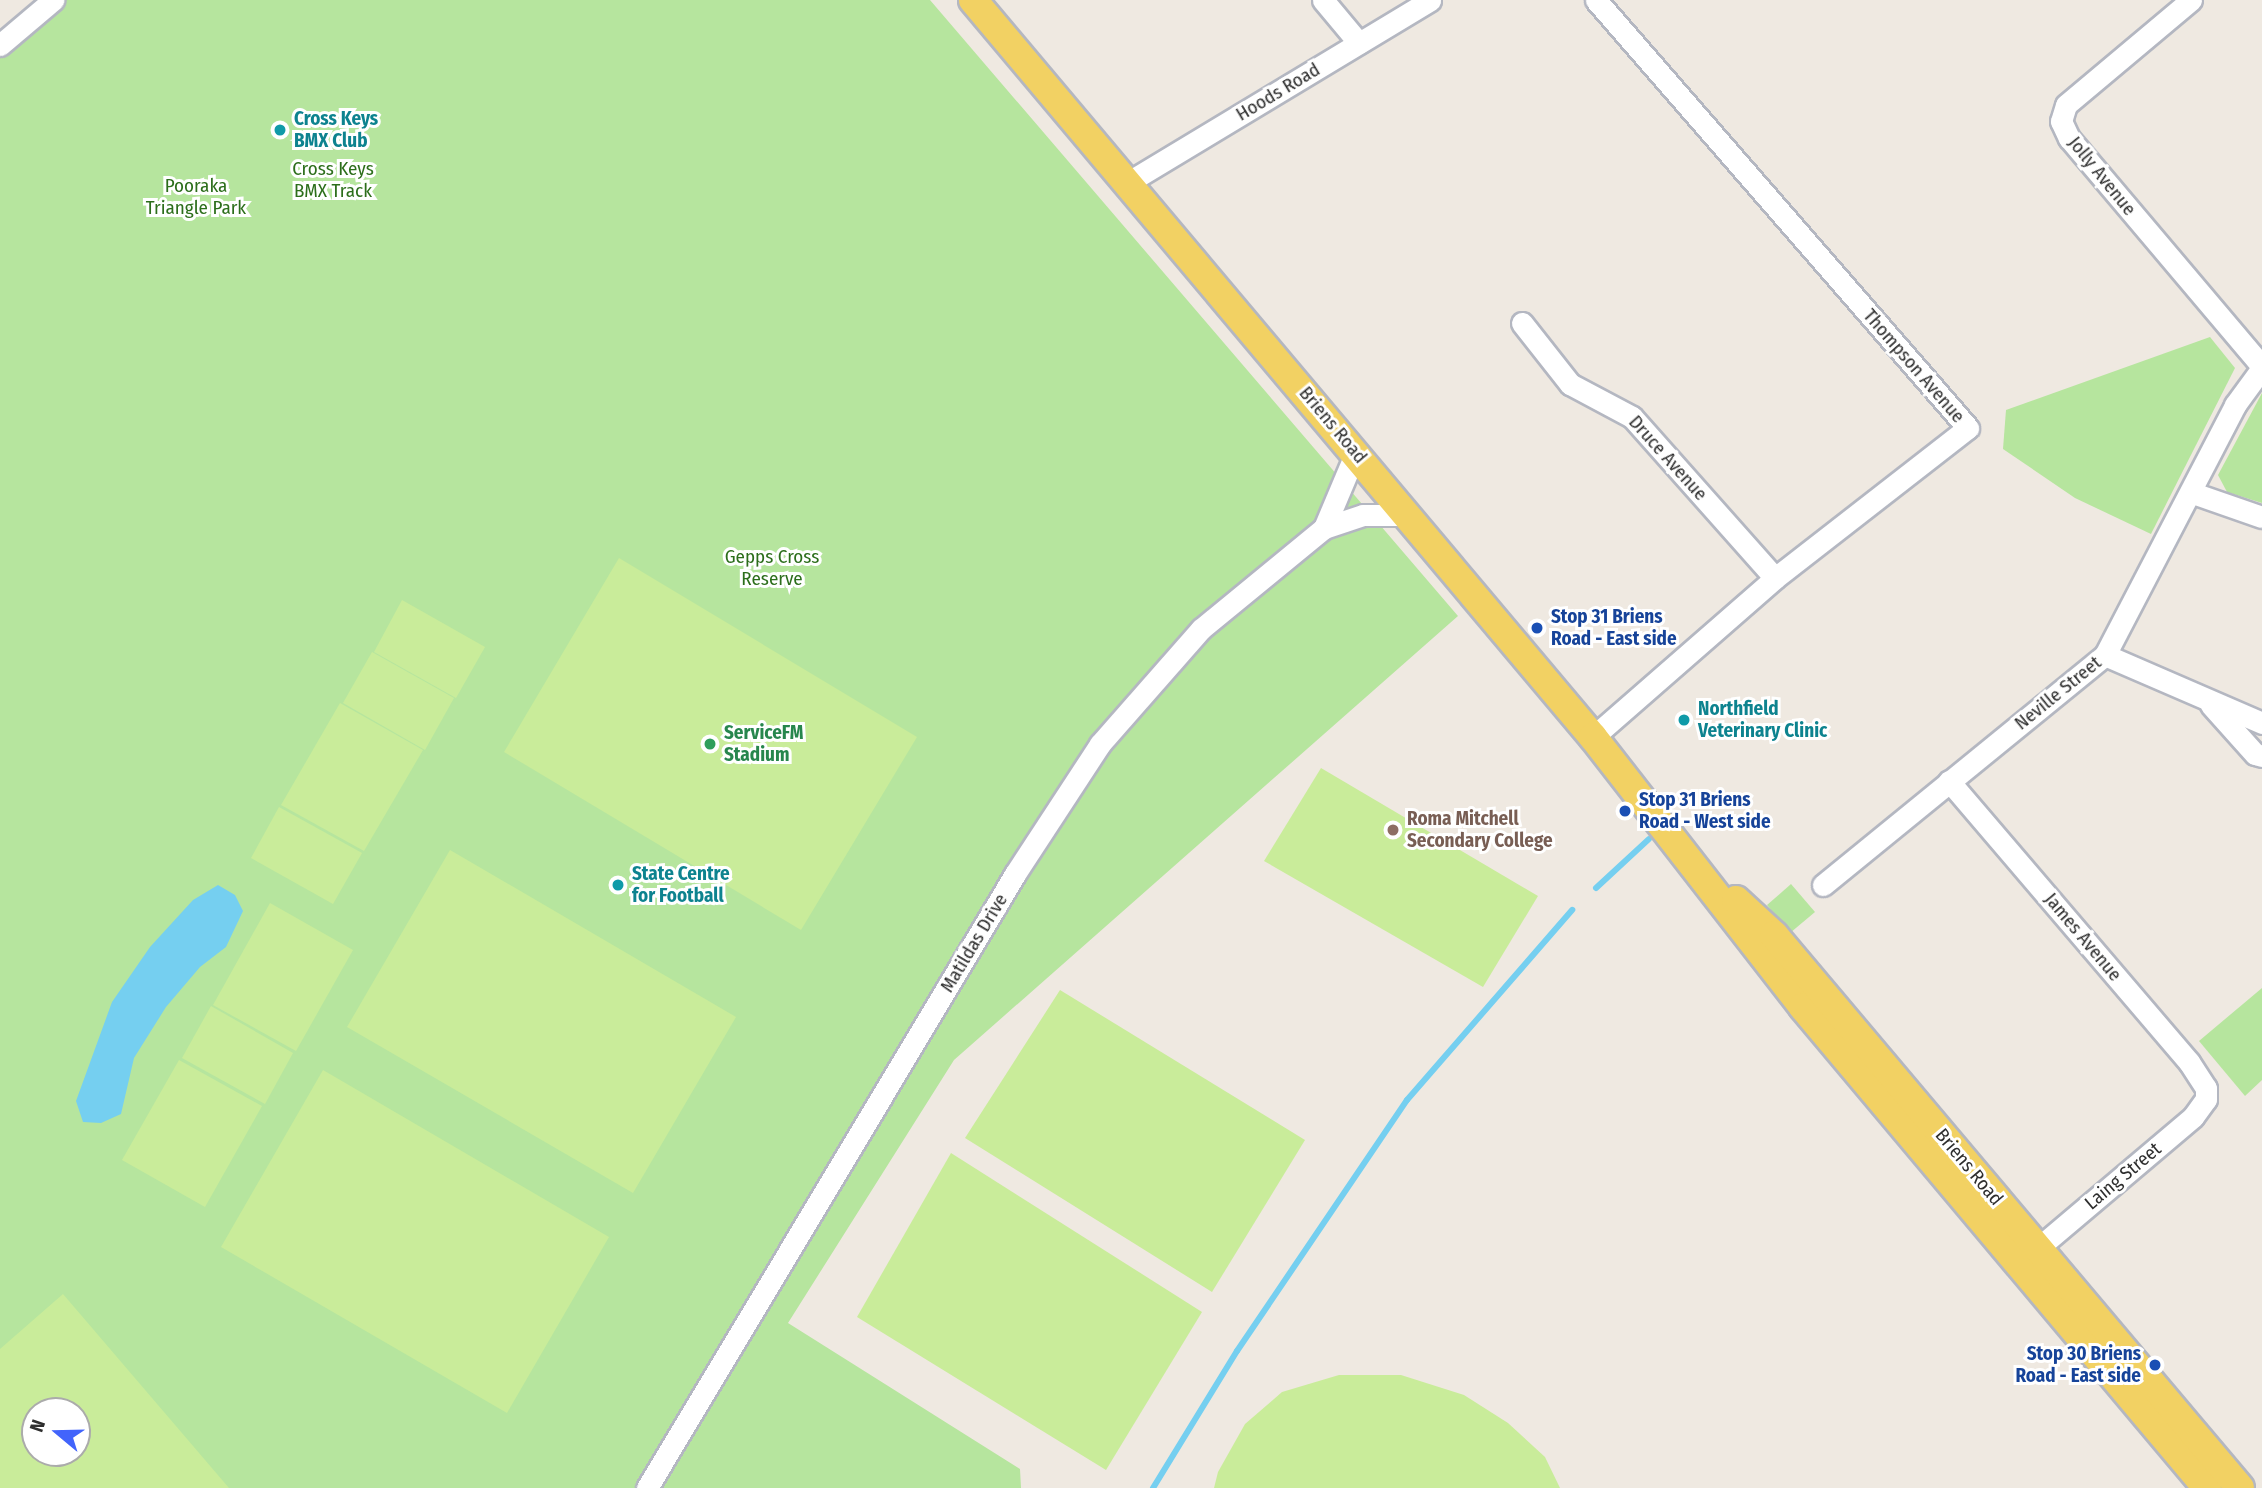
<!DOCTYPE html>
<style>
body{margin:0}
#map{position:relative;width:2262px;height:1488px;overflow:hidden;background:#efe9e1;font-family:"Fira Sans Condensed",sans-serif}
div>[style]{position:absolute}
.green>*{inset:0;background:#b6e59e}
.pitch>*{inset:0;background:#c9ec9a}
.water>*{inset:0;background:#75cff0}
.stream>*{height:6px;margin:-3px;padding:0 3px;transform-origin:3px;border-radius:3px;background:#75cff0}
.roads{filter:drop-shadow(2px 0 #b4b7c1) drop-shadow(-2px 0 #b4b7c1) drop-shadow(0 2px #b4b7c1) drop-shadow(0 -2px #b4b7c1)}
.minor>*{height:21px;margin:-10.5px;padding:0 10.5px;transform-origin:10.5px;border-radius:10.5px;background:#fff}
.major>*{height:28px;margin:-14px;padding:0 14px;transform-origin:14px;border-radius:14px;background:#f2d163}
.dots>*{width:19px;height:19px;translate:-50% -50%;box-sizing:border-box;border:4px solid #fff;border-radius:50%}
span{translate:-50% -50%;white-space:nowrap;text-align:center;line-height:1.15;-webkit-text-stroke:6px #fff;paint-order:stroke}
.street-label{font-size:19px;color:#2e2e2e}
.culture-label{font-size:19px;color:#0d838f;font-weight:700}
.left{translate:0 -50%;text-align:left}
.park-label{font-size:19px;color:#2c6e1b}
.transit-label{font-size:19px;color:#164399;font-weight:700}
.right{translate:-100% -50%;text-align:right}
.leisure-label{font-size:19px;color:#27864d;font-weight:700}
.education-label{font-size:19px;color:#785e54;font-weight:700}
.north{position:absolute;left:21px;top:1397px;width:70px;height:70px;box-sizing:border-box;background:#fff;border:2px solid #ababab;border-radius:50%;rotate:289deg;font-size:19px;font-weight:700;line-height:28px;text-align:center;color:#2e2e2e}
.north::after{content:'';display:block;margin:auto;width:24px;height:32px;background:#4264fb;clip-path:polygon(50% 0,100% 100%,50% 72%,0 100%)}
</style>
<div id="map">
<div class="green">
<i style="clip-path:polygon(evenodd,51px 0,930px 0,1458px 616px,954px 1060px,788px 1323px,1020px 1469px,1021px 1488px,0 1488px,0 44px,51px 0,35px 1411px,77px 1411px,77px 1453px,35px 1453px,35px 1411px)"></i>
<i style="clip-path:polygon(2210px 337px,2235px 368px,2151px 534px,2075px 498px,2003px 449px,2006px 410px)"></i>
<i style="clip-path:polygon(2262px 393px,2262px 503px,2227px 492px,2218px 475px)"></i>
<i style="clip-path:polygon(1791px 884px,1815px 912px,1790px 933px,1767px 905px)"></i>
<i style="clip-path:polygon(2262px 988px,2262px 1080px,2245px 1096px,2199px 1041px)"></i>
</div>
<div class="pitch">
<i style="clip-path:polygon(619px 558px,917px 737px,801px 930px,504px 752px)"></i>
<i style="clip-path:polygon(402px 600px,485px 647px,456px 698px,374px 652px)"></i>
<i style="clip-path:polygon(372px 652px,454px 698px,425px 750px,343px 703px)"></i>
<i style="clip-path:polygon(340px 703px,423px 750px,364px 851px,281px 805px)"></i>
<i style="clip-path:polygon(1321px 768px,1538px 896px,1483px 987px,1264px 861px)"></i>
<i style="clip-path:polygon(279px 807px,362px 853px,333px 904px,251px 858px)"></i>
<i style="clip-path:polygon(450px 850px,736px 1017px,633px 1193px,347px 1027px)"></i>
<i style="clip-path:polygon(270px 903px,353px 950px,296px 1051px,213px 1005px)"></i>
<i style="clip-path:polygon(1060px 990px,1305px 1140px,1212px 1292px,965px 1138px)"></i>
<i style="clip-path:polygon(211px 1006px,293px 1053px,265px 1104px,182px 1058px)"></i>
<i style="clip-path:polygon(179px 1060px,262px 1106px,205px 1207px,122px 1160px)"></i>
<i style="clip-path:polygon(323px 1070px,609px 1237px,507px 1413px,221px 1247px)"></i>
<i style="clip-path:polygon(951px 1153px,1202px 1312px,1106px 1470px,857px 1317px)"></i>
<i style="clip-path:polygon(evenodd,63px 1294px,229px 1488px,0 1488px,0 1349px,63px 1294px,77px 1411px,77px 1453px,35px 1453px,35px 1411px,77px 1411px)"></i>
<i style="clip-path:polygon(1339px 1375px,1401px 1375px,1464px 1395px,1508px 1423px,1545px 1457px,1560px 1488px,1214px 1488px,1218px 1472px,1245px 1424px,1282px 1392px)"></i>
</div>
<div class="water">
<i style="clip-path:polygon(218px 885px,235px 895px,243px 911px,226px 947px,200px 967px,166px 1007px,134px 1058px,121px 1114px,101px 1123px,83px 1122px,76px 1101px,112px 1002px,150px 947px,193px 900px)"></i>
</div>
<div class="stream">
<i style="left:1596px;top:888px;width:72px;rotate:-42.8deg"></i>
<i style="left:1153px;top:1488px;width:161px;rotate:-58.5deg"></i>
<i style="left:1237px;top:1351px;width:303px;rotate:-55.9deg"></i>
<i style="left:1407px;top:1100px;width:252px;rotate:-49deg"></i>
</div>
<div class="roads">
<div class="minor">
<i style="left:1323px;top:0;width:56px;rotate:50.1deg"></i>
<i style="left:2191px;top:0;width:163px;rotate:140deg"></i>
<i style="left:2066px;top:105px;width:17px;rotate:107deg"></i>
<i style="left:2061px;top:121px;width:19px;rotate:65deg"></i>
<i style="left:2069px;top:138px;width:299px;rotate:49.8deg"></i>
<i style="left:0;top:45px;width:70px;rotate:-40.3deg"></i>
<i style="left:1127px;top:183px;width:354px;rotate:-31.1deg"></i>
<i style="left:1522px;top:323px;width:78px;rotate:51.8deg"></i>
<i style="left:1570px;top:384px;width:70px;rotate:28deg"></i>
<i style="left:1632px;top:417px;width:215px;rotate:48.4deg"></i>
<i style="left:2193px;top:493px;width:73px;rotate:19.2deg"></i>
<i style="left:1324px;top:528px;width:82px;rotate:-67.2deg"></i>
<i style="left:2105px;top:655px;width:171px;rotate:23.4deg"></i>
<i style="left:2211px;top:705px;width:66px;rotate:48.1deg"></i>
<i style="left:2255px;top:754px;width:7px;rotate:16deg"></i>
<i style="left:1593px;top:737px;width:242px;rotate:-41.1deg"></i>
<i style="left:1775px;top:578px;width:244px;rotate:-37.9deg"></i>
<i style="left:1968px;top:428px;width:567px;rotate:-131deg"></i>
<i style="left:1949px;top:781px;width:370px;rotate:49.5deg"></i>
<i style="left:2189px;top:1062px;width:31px;rotate:57deg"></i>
<i style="left:2206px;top:1088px;width:11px;rotate:90deg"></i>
<i style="left:2206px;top:1099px;width:22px;rotate:126deg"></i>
<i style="left:2193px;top:1117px;width:204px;rotate:139.8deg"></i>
<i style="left:1823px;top:885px;width:364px;rotate:-39.2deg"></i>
<i style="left:2105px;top:655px;width:282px;rotate:-62.5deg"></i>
<i style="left:2235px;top:405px;width:46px;rotate:-53.9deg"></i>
<i style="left:647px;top:1488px;width:716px;rotate:-59.06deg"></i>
<i style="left:1015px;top:874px;width:155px;rotate:-56.8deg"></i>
<i style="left:1100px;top:744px;width:153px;rotate:-48.7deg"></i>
<i style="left:1201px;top:629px;width:159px;rotate:-39.4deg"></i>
<i style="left:1324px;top:528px;width:41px;rotate:-18.4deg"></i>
<i style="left:1363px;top:515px;width:45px"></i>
</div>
<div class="major">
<i style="left:973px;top:0;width:963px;rotate:49.93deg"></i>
<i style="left:1593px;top:737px;width:342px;rotate:52.1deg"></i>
<i style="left:1803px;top:1007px;width:628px;rotate:49.97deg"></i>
<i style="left:1736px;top:900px;width:52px;rotate:42.6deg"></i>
<i style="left:1774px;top:935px;width:723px;rotate:49.88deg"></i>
</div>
</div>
<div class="dots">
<i style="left:280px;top:130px;background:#0f9aa8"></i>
<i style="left:1537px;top:628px;background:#1a4fb4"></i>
<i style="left:1684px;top:720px;background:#0f9aa8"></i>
<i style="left:710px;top:744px;background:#2e9e5b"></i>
<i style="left:1625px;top:811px;background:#1a4fb4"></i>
<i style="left:1393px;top:830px;background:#8d6e63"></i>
<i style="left:618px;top:885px;background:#0f9aa8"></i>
<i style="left:2155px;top:1365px;background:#1a4fb4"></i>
</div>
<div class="street-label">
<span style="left:1278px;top:92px;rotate:-31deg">Hoods Road</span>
<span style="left:2102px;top:176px;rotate:51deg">Jolly Avenue</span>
<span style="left:1914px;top:366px;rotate:49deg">Thompson Avenue</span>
<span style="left:1333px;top:425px;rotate:50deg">Briens Road</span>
<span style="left:1668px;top:458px;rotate:48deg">Druce Avenue</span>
<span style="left:2058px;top:693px;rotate:-39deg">Neville Street</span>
<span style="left:2083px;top:937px;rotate:50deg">James Avenue</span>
<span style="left:974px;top:943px;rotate:-59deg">Matildas Drive</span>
<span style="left:1969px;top:1167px;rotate:50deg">Briens Road</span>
<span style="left:2123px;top:1176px;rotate:-40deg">Laing Street</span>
</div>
<div class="culture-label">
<span class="left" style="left:294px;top:130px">Cross Keys<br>BMX Club</span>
<span class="left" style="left:1698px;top:720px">Northfield<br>Veterinary Clinic</span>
<span class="left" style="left:632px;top:885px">State Centre<br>for Football</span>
</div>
<div class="park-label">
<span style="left:333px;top:180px">Cross Keys<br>BMX Track</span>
<span style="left:196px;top:197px">Pooraka<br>Triangle Park</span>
<span style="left:772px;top:568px">Gepps Cross<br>Reserve</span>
</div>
<div class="transit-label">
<span class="left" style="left:1551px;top:628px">Stop 31 Briens<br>Road - East side</span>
<span class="left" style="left:1639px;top:811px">Stop 31 Briens<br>Road - West side</span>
<span class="right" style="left:2141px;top:1365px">Stop 30 Briens<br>Road - East side</span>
</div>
<div class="leisure-label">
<span class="left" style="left:724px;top:744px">ServiceFM<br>Stadium</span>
</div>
<div class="education-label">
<span class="left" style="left:1407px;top:830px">Roma Mitchell<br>Secondary College</span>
</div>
<div class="north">N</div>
</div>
